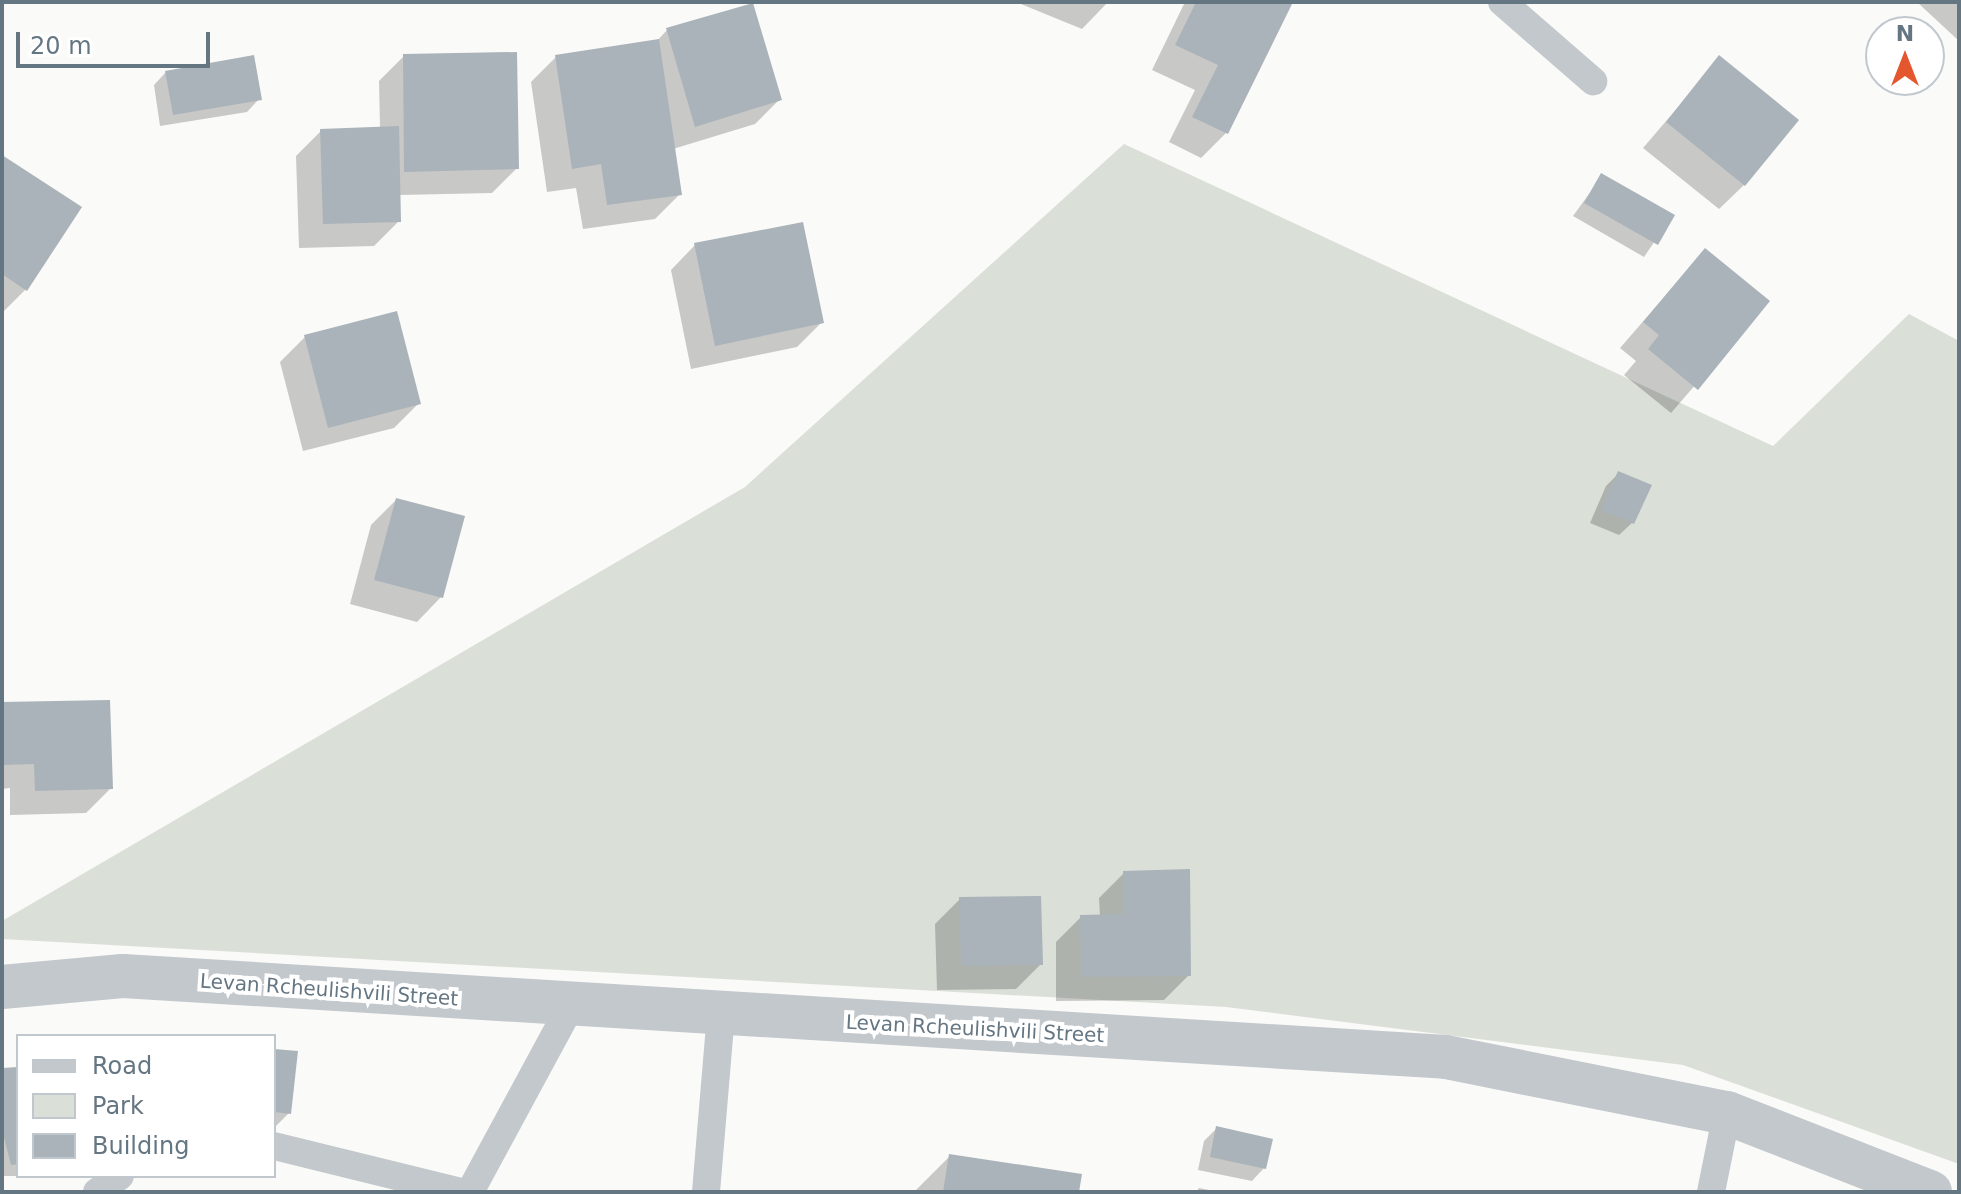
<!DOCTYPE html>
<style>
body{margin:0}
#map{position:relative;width:1961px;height:1194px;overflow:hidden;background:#fafaf8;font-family:"DejaVu Sans",sans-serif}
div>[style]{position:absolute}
.green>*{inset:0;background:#dadfd7}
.shadow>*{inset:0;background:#0003}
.building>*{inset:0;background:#aab3b9}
.lane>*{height:28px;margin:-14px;padding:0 14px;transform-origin:14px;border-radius:14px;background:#c3c8cc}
.street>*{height:44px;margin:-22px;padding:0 22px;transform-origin:22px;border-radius:22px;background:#c3c8cc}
span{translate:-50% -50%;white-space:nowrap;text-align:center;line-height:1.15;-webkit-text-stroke:8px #fff;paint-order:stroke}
.street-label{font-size:20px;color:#657683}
.frame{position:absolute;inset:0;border:4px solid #657683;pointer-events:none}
.legend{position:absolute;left:16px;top:1034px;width:260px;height:144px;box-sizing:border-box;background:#fff;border:2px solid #c1c8cd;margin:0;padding:10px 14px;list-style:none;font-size:24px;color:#657683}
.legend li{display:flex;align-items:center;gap:16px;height:40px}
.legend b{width:40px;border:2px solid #c1c8cd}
.north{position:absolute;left:1865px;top:16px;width:80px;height:80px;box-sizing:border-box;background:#fff;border:2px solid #c1c8cd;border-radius:50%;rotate:0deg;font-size:22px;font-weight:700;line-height:32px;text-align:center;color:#657683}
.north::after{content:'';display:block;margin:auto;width:28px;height:36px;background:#e4572e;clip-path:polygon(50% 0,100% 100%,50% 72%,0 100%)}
.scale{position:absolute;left:16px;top:32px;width:194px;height:36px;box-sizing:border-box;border:4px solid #657683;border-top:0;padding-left:10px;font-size:24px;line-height:28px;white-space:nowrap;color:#657683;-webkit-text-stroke:6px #fff;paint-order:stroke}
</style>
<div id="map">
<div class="green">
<i style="clip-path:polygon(1124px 144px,1773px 446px,1909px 314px,1959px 341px,1959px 1164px,1683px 1065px,1226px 1007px,2px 939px,2px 921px,745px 487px)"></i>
</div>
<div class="shadow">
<i style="clip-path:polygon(1016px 2px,1108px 2px,1082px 29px)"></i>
<i style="clip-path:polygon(1185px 2px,1291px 2px,1226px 133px,1201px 158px,1169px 142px,1195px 90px,1152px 70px)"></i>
<i style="clip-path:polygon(1917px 2px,1959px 2px,1959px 41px)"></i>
<i style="clip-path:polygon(667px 30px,780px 99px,755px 124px,673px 149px,680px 194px,655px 219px,583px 229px,576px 188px,547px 192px,531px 82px,556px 57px,656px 42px)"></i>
<i style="clip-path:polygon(404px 56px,517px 168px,492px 193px,399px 195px,399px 221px,374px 246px,299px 248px,296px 156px,321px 131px,380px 128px,379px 81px)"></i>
<i style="clip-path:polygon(1720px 58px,1744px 185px,1719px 209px,1643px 148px)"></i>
<i style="clip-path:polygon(166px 72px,259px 99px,247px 112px,160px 126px,154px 85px)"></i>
<i style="clip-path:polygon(2px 158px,26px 289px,2px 313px)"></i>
<i style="clip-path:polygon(1602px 176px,1672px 216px,1644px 257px,1573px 216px)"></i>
<i style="clip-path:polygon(695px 245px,822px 322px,797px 347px,691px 369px,671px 270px)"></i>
<i style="clip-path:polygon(1705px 250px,1767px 302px,1671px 413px,1624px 375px,1636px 361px,1620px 348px)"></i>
<i style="clip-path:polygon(305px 337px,419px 403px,394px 428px,303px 451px,280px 362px)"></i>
<i style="clip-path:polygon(1619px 473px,1632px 523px,1619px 535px,1590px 523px,1606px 486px)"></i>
<i style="clip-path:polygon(396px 500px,441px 597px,417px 622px,350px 604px,371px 525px)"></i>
<i style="clip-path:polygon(2px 704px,111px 788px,86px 813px,10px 815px,10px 788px,2px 789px)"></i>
<i style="clip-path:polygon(1124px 873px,1189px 975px,1164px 1000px,1056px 1001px,1056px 942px,1081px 917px,1100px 917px,1099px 898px)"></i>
<i style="clip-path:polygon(960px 899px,1041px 964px,1016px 989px,937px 990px,935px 924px)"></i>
<i style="clip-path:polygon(274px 1051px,289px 1113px,276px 1126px,274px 1126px)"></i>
<i style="clip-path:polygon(18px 1069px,18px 1176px,2px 1176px,2px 1070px)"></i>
<i style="clip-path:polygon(1217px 1128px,1264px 1168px,1252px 1181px,1198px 1170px,1204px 1141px)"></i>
<i style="clip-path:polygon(950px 1156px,1077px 1192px,914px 1192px)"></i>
<i style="clip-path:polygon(1199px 1188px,1219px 1192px,1196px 1192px)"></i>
</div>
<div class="building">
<i style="clip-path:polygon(1196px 2px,1293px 2px,1228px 134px,1192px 117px,1218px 65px,1175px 45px)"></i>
<i style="clip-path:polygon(753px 3px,782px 100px,695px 127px,666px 28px)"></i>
<i style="clip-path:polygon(659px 39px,682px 195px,607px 205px,601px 164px,572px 169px,555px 55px)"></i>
<i style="clip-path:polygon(517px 52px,519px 169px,404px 172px,403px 54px)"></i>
<i style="clip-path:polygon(254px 55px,262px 100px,173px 115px,165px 71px)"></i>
<i style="clip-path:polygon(1719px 55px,1799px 120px,1745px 186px,1666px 122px)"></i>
<i style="clip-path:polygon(399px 126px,401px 222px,323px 224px,320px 129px)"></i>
<i style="clip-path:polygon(2px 155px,82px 207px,27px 291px,2px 274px)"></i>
<i style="clip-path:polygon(1601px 173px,1675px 215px,1658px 245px,1584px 203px)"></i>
<i style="clip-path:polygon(803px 222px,824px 323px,715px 346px,694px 243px)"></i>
<i style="clip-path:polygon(1705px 248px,1770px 301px,1698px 390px,1648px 349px,1659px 335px,1643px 322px)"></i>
<i style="clip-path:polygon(397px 311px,421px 404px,328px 428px,304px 335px)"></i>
<i style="clip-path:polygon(1618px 471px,1652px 485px,1634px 524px,1601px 510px)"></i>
<i style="clip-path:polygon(396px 498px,465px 516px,443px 598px,374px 580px)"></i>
<i style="clip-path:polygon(110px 700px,113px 789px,35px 791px,34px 764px,2px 765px,2px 702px)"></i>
<i style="clip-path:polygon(1190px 869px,1191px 976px,1081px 977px,1080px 915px,1124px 914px,1123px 871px)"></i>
<i style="clip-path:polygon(1041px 896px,1043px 965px,961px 966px,959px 897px)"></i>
<i style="clip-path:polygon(274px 1049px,298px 1051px,291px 1114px,274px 1112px)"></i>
<i style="clip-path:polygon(18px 1067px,18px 1164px,11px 1165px,2px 1129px,2px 1068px)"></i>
<i style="clip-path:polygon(1216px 1126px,1273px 1139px,1266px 1169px,1210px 1157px)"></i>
<i style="clip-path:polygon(949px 1154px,1082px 1174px,1079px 1192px,943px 1192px)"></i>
</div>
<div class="lane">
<i style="left:1502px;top:2px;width:121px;rotate:41deg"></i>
<i style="left:274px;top:1146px;width:193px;rotate:13.8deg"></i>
<i style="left:97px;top:1192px;width:28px;rotate:-35deg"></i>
<i style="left:470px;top:1192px;width:210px;rotate:-61.6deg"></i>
<i style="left:706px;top:1192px;width:179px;rotate:-85.2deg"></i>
<i style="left:1711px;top:1192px;width:81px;rotate:-78.6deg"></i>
</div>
<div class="street">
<i style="left:2px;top:987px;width:121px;rotate:-5.2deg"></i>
<i style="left:123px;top:976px;width:1325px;rotate:3.5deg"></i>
<i style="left:1446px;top:1057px;width:287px;rotate:11.3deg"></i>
<i style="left:1727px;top:1113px;width:218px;rotate:21.3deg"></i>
</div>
<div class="street-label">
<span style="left:329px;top:990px;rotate:4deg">Levan Rcheulishvili Street</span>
<span style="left:975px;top:1029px;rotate:3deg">Levan Rcheulishvili Street</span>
</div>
<div class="frame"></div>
<ul class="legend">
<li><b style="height:10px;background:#c3c8cc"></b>Road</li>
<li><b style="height:22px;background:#dadfd7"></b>Park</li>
<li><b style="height:22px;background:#aab3b9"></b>Building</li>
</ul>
<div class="north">N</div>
<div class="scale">20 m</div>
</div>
